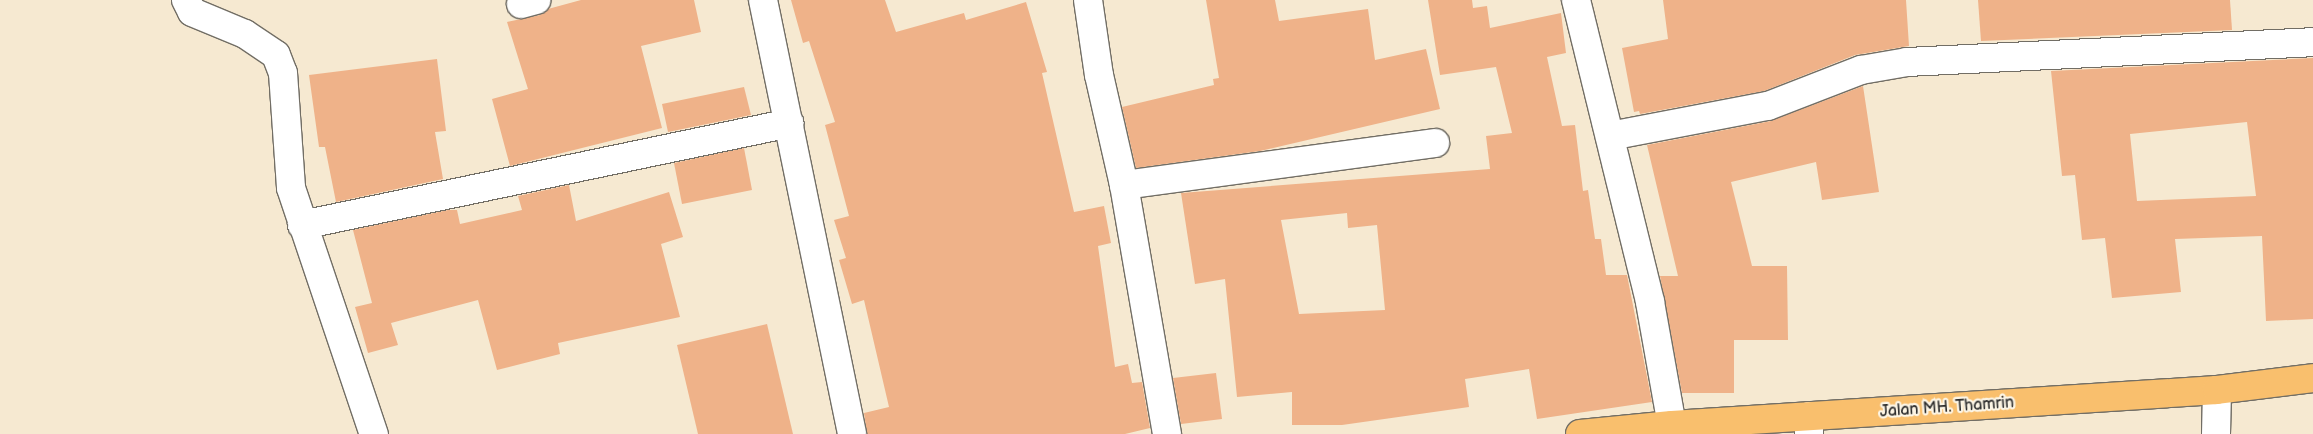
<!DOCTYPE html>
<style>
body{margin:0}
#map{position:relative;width:2313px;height:434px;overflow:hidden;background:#f6e9d1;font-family:"Balsamiq Sans",sans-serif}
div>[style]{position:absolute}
.building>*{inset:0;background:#efb289}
.roads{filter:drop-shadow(1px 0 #726e65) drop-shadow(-1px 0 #726e65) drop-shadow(0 1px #726e65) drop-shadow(0 -1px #726e65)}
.minor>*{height:28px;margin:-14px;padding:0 14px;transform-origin:14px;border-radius:14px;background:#fff}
.major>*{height:28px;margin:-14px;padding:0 14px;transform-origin:14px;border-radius:14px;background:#f9bf6d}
span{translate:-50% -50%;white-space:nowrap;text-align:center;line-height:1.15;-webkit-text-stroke:4.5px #fcf5e5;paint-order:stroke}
.street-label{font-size:16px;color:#2b2b2b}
</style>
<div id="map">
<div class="building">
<i style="clip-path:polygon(581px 0,694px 0,701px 32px,641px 46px,662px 128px,510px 166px,492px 99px,528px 89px,507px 22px,540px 15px,548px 9px)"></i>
<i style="clip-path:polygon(791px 0,885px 0,896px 32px,964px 13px,966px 20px,1026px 2px,1047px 72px,1042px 73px,1074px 212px,1104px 206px,1111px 243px,1098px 246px,1115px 367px,1128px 364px,1132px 383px,1142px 382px,1150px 428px,1125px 434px,867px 434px,864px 413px,889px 407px,864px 300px,852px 304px,839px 260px,846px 258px,834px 220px,849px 216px,825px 125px,835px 122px,809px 41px,803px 43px)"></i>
<i style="clip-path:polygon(1206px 0,1275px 0,1279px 21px,1368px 9px,1375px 60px,1426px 49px,1440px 109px,1260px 151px,1136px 168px,1122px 107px,1214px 85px,1213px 79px,1219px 78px)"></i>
<i style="clip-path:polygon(evenodd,1428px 0,1472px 0,1473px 8px,1487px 6px,1490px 28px,1561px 13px,1566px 53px,1547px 57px,1562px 126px,1575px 125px,1583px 191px,1588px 190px,1595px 239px,1601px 239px,1606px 275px,1627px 275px,1652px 402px,1537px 419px,1529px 369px,1465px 379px,1469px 407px,1342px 425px,1292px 425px,1292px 392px,1237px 397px,1225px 279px,1195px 284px,1181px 193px,1490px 169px,1486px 136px,1512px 133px,1496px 67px,1440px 75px,1428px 0,1347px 213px,1348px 228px,1377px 225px,1385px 310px,1299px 314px,1281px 220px,1347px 213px)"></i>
<i style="clip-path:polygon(1663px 0,1906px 0,1909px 46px,1855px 55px,1764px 91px,1640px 114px,1639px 111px,1634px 112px,1622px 48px,1668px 39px)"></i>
<i style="clip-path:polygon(1978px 0,2230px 0,2232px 30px,1981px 41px)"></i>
<i style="clip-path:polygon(evenodd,2313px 58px,2313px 319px,2266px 321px,2262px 236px,2175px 239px,2181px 292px,2112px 298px,2105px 238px,2082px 240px,2075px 175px,2062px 176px,2051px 71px,2313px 58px,2247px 122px,2256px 196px,2137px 201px,2130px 134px,2247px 122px)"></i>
<i style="clip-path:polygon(437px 59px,446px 131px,435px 132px,443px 179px,336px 202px,325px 147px,319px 147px,309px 75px)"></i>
<i style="clip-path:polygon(1863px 86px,1879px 192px,1822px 200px,1816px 162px,1731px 182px,1752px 266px,1787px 266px,1788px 340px,1734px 340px,1734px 393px,1682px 393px,1660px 276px,1678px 276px,1647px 145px,1771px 121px)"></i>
<i style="clip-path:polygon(744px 87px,751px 115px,668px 132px,662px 104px)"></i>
<i style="clip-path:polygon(744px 148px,752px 190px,682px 204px,674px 163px)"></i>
<i style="clip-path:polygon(569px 185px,576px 221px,669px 192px,683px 237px,661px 244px,680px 317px,558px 343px,560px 354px,497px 370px,478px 300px,391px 323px,398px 345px,368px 353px,355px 307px,372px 303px,353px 230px,448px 210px,457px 210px,460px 224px,522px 210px,518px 196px)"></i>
<i style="clip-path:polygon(767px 324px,793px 434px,698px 434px,677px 345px)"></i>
<i style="clip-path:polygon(1216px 373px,1222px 419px,1181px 424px,1173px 378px)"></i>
</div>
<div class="roads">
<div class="minor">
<i style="left:186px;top:0;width:13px;rotate:63deg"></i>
<i style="left:192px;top:12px;width:57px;rotate:22.5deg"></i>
<i style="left:245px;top:34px;width:37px;rotate:34deg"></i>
<i style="left:276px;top:55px;width:19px;rotate:69deg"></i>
<i style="left:283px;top:73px;width:115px;rotate:86deg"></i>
<i style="left:291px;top:188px;width:260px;rotate:71.4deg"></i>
<i style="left:763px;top:0;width:443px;rotate:78.4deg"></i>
<i style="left:1088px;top:0;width:76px;rotate:81.7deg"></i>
<i style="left:1099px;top:75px;width:113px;rotate:77.2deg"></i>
<i style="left:1124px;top:185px;width:253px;rotate:80.2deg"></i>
<i style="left:1576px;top:0;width:311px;rotate:76.2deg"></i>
<i style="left:1650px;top:302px;width:125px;rotate:79.9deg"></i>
<i style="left:521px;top:4px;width:16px;rotate:-15deg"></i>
<i style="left:1610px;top:136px;width:161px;rotate:-10.8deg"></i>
<i style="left:1768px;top:106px;width:100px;rotate:-21.2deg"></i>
<i style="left:1861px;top:70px;width:47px;rotate:-9.9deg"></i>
<i style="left:1907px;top:62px;width:406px;rotate:-2.8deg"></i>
<i style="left:1124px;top:185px;width:314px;rotate:-7.7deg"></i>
<i style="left:302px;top:225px;width:498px;rotate:-11.8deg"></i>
<i style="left:1809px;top:434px;width:18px;rotate:-90deg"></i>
<i style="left:2216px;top:434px;width:44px;rotate:-88.7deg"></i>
</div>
<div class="major">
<i style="left:1580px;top:434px;width:92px;rotate:-5.6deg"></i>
<i style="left:1672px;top:425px;width:546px;rotate:-3.67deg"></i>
<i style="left:2217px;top:390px;width:97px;rotate:-7.1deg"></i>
</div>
</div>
<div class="street-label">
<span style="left:1947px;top:408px;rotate:-4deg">Jalan MH. Thamrin</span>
</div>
</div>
